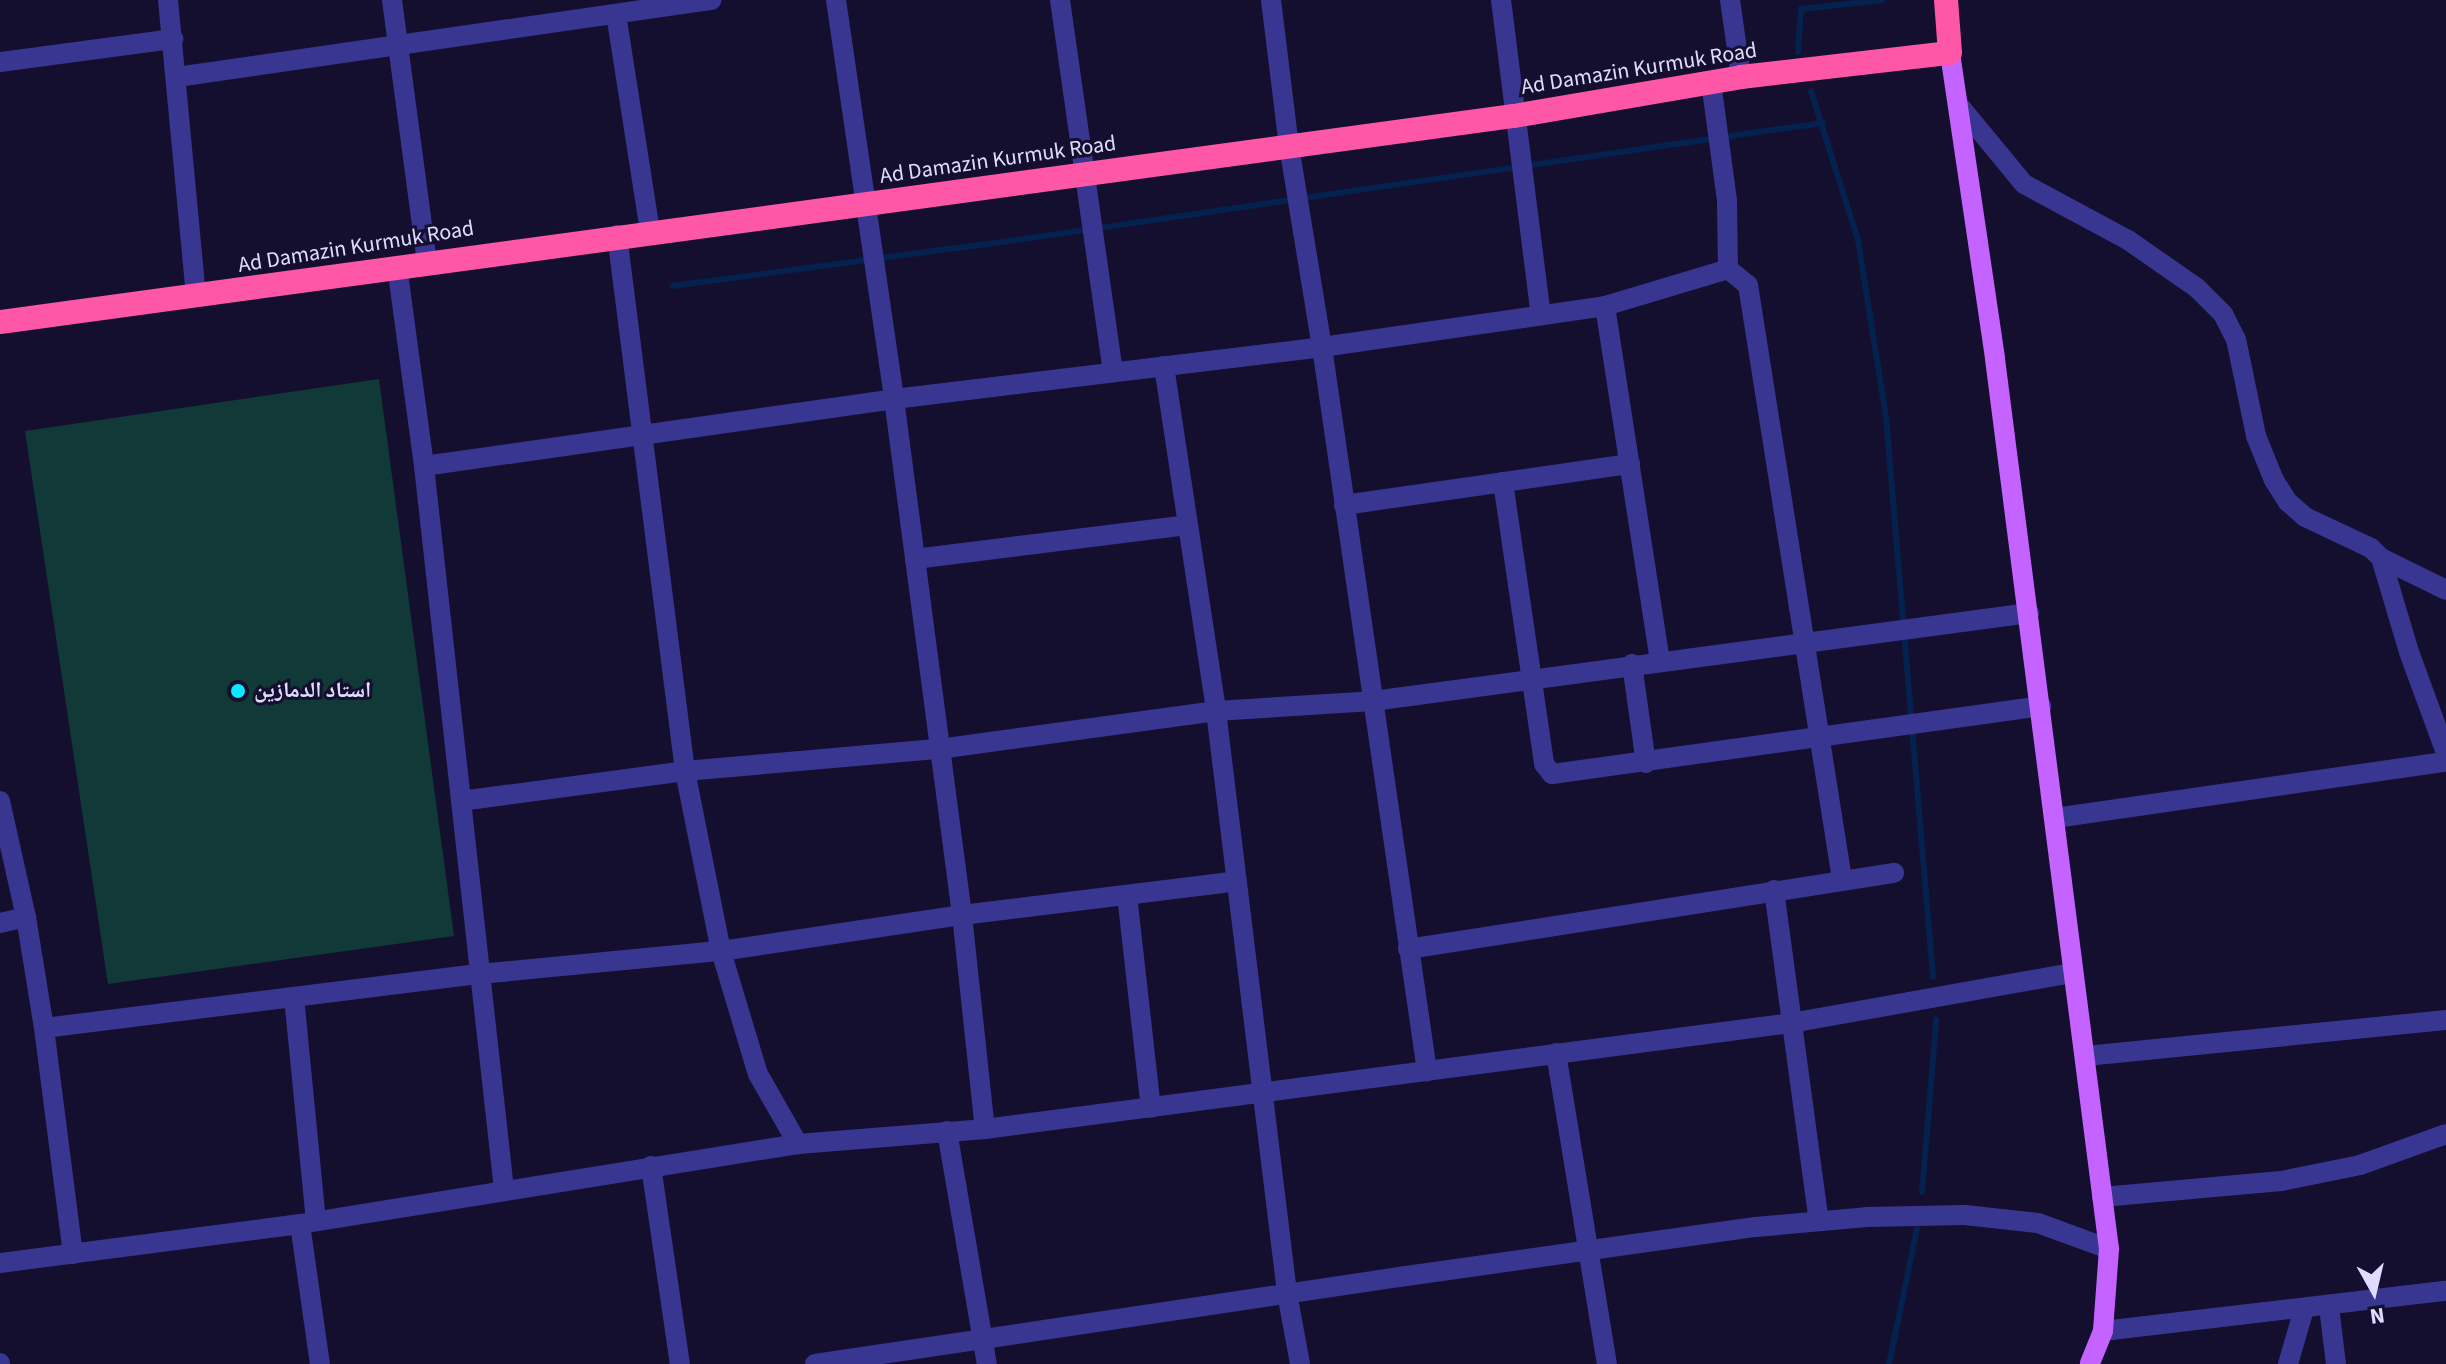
<!DOCTYPE html>
<meta charset="utf-8">
<style>
body{margin:0}
#map{position:relative;width:2446px;height:1364px;overflow:hidden;background:#140f2e;font-family:"Source Sans 3","Noto Naskh Arabic",sans-serif}
div>[style]{position:absolute}
.green>*{inset:0;background:#113937}
.stream>*{height:6px;margin:-3px;padding:0 3px;transform-origin:3px;border-radius:3px;background:#052150}
.minor>*{height:20px;margin:-10px;padding:0 10px;transform-origin:10px;border-radius:10px;background:#393691}
.major>*{height:20px;margin:-10px;padding:0 10px;transform-origin:10px;border-radius:10px;background:#c463ff}
.highway>*{height:24px;margin:-12px;padding:0 12px;transform-origin:12px;border-radius:12px;background:#ff57a8}
.dots>*{width:22px;height:22px;translate:-50% -50%;box-sizing:border-box;border:4px solid #140f2e;border-radius:50%}
span{translate:-50% -50%;white-space:nowrap;text-align:center;line-height:1.15;-webkit-text-stroke:6px #140f2e;paint-order:stroke}
.street-label{font-size:22px;color:#e0dcff}
.poi-label{font-size:22px;color:#e0dcff;font-weight:700}
.left{translate:0 -50%;text-align:left}
.north{position:absolute;left:2334px;top:1252px;width:80px;height:80px;-webkit-text-stroke:6px #140f2e;paint-order:stroke;rotate:172deg;font-size:22px;font-weight:700;line-height:32px;text-align:center;color:#e0dcff}
.north::after{content:'';display:block;margin:auto;width:28px;height:36px;background:#e0dcff;clip-path:polygon(50% 0,100% 100%,50% 72%,0 100%)}
</style>
<div id="map">
<div class="green">
<i style="clip-path:polygon(379px 379px,454px 936px,108px 984px,25px 431px)"></i>
</div>
<div class="stream">
<i style="left:1798px;top:52px;width:43px;rotate:-86deg"></i>
<i style="left:1801px;top:9px;width:82px;rotate:-6.3deg"></i>
<i style="left:1811px;top:91px;width:156px;rotate:72.5deg"></i>
<i style="left:1858px;top:240px;width:179px;rotate:81deg"></i>
<i style="left:1886px;top:417px;width:562px;rotate:85.2deg"></i>
<i style="left:1730px;top:136px;width:94px;rotate:-8deg"></i>
<i style="left:672px;top:286px;width:319px;rotate:-7.6deg"></i>
<i style="left:988px;top:244px;width:730px;rotate:-8.27deg"></i>
<i style="left:1922px;top:1192px;width:173px;rotate:-85.3deg"></i>
<i style="left:1889px;top:1364px;width:138px;rotate:-78.3deg"></i>
</div>
<div class="minor">
<i style="left:168px;top:0;width:298px;rotate:84.6deg"></i>
<i style="left:392px;top:0;width:263px;rotate:82.4deg"></i>
<i style="left:836px;top:0;width:403px;rotate:81.7deg"></i>
<i style="left:894px;top:399px;width:520px;rotate:82.49deg"></i>
<i style="left:962px;top:915px;width:215px;rotate:83.9deg"></i>
<i style="left:1060px;top:0;width:376px;rotate:81.9deg"></i>
<i style="left:1271px;top:0;width:147px;rotate:83deg"></i>
<i style="left:1289px;top:146px;width:204px;rotate:80.7deg"></i>
<i style="left:1322px;top:347px;width:732px;rotate:81.75deg"></i>
<i style="left:1501px;top:0;width:318px;rotate:82.8deg"></i>
<i style="left:1730px;top:0;width:78px;rotate:81.9deg"></i>
<i style="left:616px;top:14px;width:220px;rotate:81.1deg"></i>
<i style="left:0;top:62px;width:175px;rotate:-7.6deg"></i>
<i style="left:177px;top:77px;width:540px;rotate:-8.21deg"></i>
<i style="left:1711px;top:82px;width:120px;rotate:82.3deg"></i>
<i style="left:1727px;top:201px;width:68px;rotate:89.2deg"></i>
<i style="left:1728px;top:269px;width:26px;rotate:39deg"></i>
<i style="left:1748px;top:285px;width:601px;rotate:81.01deg"></i>
<i style="left:1958px;top:104px;width:104px;rotate:50.5deg"></i>
<i style="left:2024px;top:184px;width:118px;rotate:28.3deg"></i>
<i style="left:2128px;top:240px;width:84px;rotate:34.8deg"></i>
<i style="left:2197px;top:288px;width:37px;rotate:45deg"></i>
<i style="left:2223px;top:314px;width:28px;rotate:63deg"></i>
<i style="left:2236px;top:339px;width:99px;rotate:78.3deg"></i>
<i style="left:2256px;top:436px;width:48px;rotate:67.8deg"></i>
<i style="left:2274px;top:480px;width:26px;rotate:58deg"></i>
<i style="left:2288px;top:502px;width:23px;rotate:41deg"></i>
<i style="left:2305px;top:517px;width:73px;rotate:25.2deg"></i>
<i style="left:2371px;top:548px;width:14px;rotate:45deg"></i>
<i style="left:2381px;top:558px;width:98px;rotate:73.4deg"></i>
<i style="left:2409px;top:652px;width:108px;rotate:69.9deg"></i>
<i style="left:617px;top:235px;width:540px;rotate:82.77deg"></i>
<i style="left:685px;top:771px;width:184px;rotate:78.7deg"></i>
<i style="left:721px;top:951px;width:128px;rotate:73.3deg"></i>
<i style="left:758px;top:1074px;width:81px;rotate:60.3deg"></i>
<i style="left:397px;top:266px;width:202px;rotate:82.3deg"></i>
<i style="left:424px;top:466px;width:727px;rotate:83.69deg"></i>
<i style="left:1605px;top:306px;width:359px;rotate:81.2deg"></i>
<i style="left:1164px;top:366px;width:349px;rotate:81.4deg"></i>
<i style="left:1216px;top:711px;width:586px;rotate:83.04deg"></i>
<i style="left:1287px;top:1293px;width:72px;rotate:79.6deg"></i>
<i style="left:424px;top:466px;width:475px;rotate:-8.1deg"></i>
<i style="left:894px;top:399px;width:431px;rotate:-6.9deg"></i>
<i style="left:1322px;top:347px;width:286px;rotate:-8.2deg"></i>
<i style="left:1605px;top:306px;width:128px;rotate:-16.7deg"></i>
<i style="left:1503px;top:482px;width:285px;rotate:81.7deg"></i>
<i style="left:1544px;top:764px;width:13px;rotate:51deg"></i>
<i style="left:1552px;top:774px;width:494px;rotate:-7.9deg"></i>
<i style="left:1344px;top:505px;width:289px;rotate:-8.2deg"></i>
<i style="left:2381px;top:558px;width:72px;rotate:26.2deg"></i>
<i style="left:915px;top:559px;width:274px;rotate:-7.1deg"></i>
<i style="left:1632px;top:664px;width:100px;rotate:82deg"></i>
<i style="left:0;top:801px;width:119px;rotate:77.4deg"></i>
<i style="left:26px;top:917px;width:112px;rotate:80.8deg"></i>
<i style="left:44px;top:1028px;width:228px;rotate:82.7deg"></i>
<i style="left:461px;top:801px;width:226px;rotate:-7.6deg"></i>
<i style="left:685px;top:771px;width:255px;rotate:-5deg"></i>
<i style="left:939px;top:749px;width:280px;rotate:-7.8deg"></i>
<i style="left:1216px;top:711px;width:157px;rotate:-3.6deg"></i>
<i style="left:1373px;top:701px;width:662px;rotate:-7.64deg"></i>
<i style="left:2055px;top:818px;width:395px;rotate:-8.2deg"></i>
<i style="left:1774px;top:890px;width:334px;rotate:82.3deg"></i>
<i style="left:1127px;top:895px;width:214px;rotate:83.6deg"></i>
<i style="left:0;top:923px;width:27px;rotate:-13deg"></i>
<i style="left:1408px;top:949px;width:492px;rotate:-8.9deg"></i>
<i style="left:294px;top:997px;width:225px;rotate:84.4deg"></i>
<i style="left:44px;top:1028px;width:439px;rotate:-7.1deg"></i>
<i style="left:480px;top:974px;width:242px;rotate:-5.5deg"></i>
<i style="left:721px;top:951px;width:244px;rotate:-8.5deg"></i>
<i style="left:962px;top:915px;width:277px;rotate:-7deg"></i>
<i style="left:1556px;top:1053px;width:315px;rotate:80.7deg"></i>
<i style="left:2086px;top:1056px;width:362px;rotate:-5.7deg"></i>
<i style="left:947px;top:1131px;width:236px;rotate:80.3deg"></i>
<i style="left:651px;top:1166px;width:200px;rotate:81.7deg"></i>
<i style="left:2102px;top:1197px;width:180px;rotate:-5.1deg"></i>
<i style="left:2281px;top:1181px;width:81px;rotate:-11.4deg"></i>
<i style="left:2360px;top:1165px;width:91px;rotate:-19.8deg"></i>
<i style="left:300px;top:1224px;width:141px;rotate:81.9deg"></i>
<i style="left:0;top:1263px;width:303px;rotate:-7.4deg"></i>
<i style="left:300px;top:1224px;width:504px;rotate:-9.13deg"></i>
<i style="left:798px;top:1144px;width:188px;rotate:-4.6deg"></i>
<i style="left:985px;top:1129px;width:813px;rotate:-7.49deg"></i>
<i style="left:1791px;top:1023px;width:286px;rotate:-10.1deg"></i>
<i style="left:2329px;top:1307px;width:57px;rotate:83deg"></i>
<i style="left:2103px;top:1331px;width:345px;rotate:-6.7deg"></i>
<i style="left:0;top:1363px;width:1px;rotate:90deg"></i>
<i style="left:815px;top:1364px;width:590px;rotate:-8.47deg"></i>
<i style="left:1399px;top:1277px;width:360px;rotate:-8deg"></i>
<i style="left:1756px;top:1227px;width:111px;rotate:-5.1deg"></i>
<i style="left:1867px;top:1217px;width:98px;rotate:-1.2deg"></i>
<i style="left:1965px;top:1215px;width:73px;rotate:6.3deg"></i>
<i style="left:2038px;top:1223px;width:76px;rotate:20.1deg"></i>
<i style="left:2288px;top:1364px;width:57px;rotate:-73.8deg"></i>
</div>
<div class="major">
<i style="left:1950px;top:53px;width:309px;rotate:81.6deg"></i>
<i style="left:1995px;top:359px;width:897px;rotate:82.7deg"></i>
<i style="left:2109px;top:1249px;width:82px;rotate:94.2deg"></i>
<i style="left:2103px;top:1331px;width:35px;rotate:112deg"></i>
</div>
<div class="highway">
<i style="left:0;top:322px;width:1528px;rotate:-7.75deg"></i>
<i style="left:1514px;top:116px;width:230px;rotate:-9.7deg"></i>
<i style="left:1741px;top:77px;width:210px;rotate:-6.6deg"></i>
<i style="left:1950px;top:53px;width:53px;rotate:-94.3deg"></i>
</div>
<div class="dots">
<i style="left:238px;top:691px;background:#08e8ff"></i>
</div>
<div class="street-label">
<span style="left:1639px;top:69px;rotate:-9deg">Ad Damazin Kurmuk Road</span>
<span style="left:998px;top:160px;rotate:-8deg">Ad Damazin Kurmuk Road</span>
<span style="left:356px;top:247px;rotate:-9deg">Ad Damazin Kurmuk Road</span>
</div>
<div class="poi-label">
<span class="left" style="left:254px;top:691px">استاد الدمازين</span>
</div>
<div class="north">N</div>
</div>
